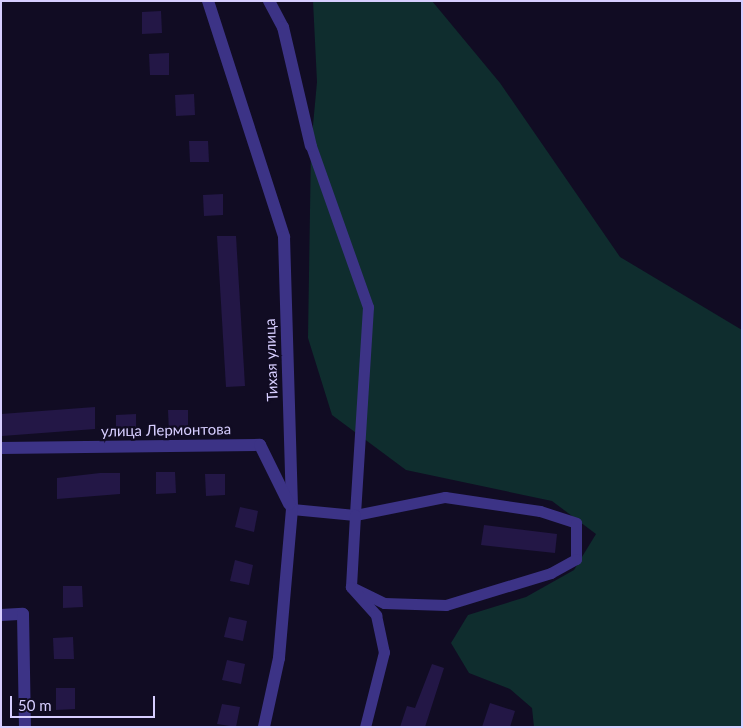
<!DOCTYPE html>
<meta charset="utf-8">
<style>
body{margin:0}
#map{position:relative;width:743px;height:728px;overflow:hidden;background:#110c23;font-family:Lato,sans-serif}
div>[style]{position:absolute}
.green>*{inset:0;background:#0f2d2e}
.building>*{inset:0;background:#231746}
.lane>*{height:11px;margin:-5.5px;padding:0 5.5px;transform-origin:5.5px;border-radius:5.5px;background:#3c3386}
.street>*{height:12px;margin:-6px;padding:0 6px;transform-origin:6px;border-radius:6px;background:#3c3386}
span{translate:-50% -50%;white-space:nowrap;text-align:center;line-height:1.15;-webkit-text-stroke:4.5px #110c23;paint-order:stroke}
.street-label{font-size:15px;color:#d7ceff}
.frame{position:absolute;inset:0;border:2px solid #d7ceff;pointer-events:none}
.scale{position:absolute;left:10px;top:696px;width:145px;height:22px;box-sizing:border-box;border:2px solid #d7ceff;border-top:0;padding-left:6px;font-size:15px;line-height:18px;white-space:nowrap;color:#d7ceff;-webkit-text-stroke:4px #110c23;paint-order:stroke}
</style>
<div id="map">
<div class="green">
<i style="clip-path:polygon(313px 1px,432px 1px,500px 83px,620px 257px,742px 330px,742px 727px,534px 727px,532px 708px,510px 689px,469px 673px,451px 643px,468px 615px,526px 597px,574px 570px,596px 534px,552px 501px,406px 470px,332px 415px,308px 338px,311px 147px,317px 82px)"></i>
</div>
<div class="building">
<i style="clip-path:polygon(161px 11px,162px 33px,142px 34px,142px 12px)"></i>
<i style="clip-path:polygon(169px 53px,169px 75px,150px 75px,149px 54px)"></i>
<i style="clip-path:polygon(194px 94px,195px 115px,176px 116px,175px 95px)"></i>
<i style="clip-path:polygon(189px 141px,208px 141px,209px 162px,190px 162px)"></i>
<i style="clip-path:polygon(223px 194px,223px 215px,204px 216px,203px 195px)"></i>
<i style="clip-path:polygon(217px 236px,236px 236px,245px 386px,226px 387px)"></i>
<i style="clip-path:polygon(95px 407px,95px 429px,2px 436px,1px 414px)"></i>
<i style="clip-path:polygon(168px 410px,188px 410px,188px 431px,169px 432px)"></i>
<i style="clip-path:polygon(136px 414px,136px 436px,116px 436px,116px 415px)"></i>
<i style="clip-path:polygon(156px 472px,175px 472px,176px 493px,156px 494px)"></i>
<i style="clip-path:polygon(100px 473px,120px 473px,120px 494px,57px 499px,57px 478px)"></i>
<i style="clip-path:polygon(205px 474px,225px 474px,225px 495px,206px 496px)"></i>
<i style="clip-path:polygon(240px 507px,258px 511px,254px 532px,235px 527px)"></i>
<i style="clip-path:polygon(484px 525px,557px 534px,555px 553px,481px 545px)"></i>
<i style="clip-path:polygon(235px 560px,253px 565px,249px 585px,230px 581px)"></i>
<i style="clip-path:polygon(63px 586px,82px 586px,83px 607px,63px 608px)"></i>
<i style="clip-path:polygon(229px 617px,247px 621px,243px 641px,224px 637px)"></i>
<i style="clip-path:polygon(73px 637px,74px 659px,54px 659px,53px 638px)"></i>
<i style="clip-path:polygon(227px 660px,245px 664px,241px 684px,222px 680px)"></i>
<i style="clip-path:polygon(432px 664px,444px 668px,425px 727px,400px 727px,407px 706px,415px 708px)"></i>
<i style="clip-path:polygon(56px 688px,75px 688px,75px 709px,56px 710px)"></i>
<i style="clip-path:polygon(490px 703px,515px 711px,510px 727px,482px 727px)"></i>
<i style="clip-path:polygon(222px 704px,240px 707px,236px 727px,217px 724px)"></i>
</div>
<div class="lane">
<i style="left:311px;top:146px;width:171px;rotate:70.5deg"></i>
<i style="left:368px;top:307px;width:208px;rotate:93.6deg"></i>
<i style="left:355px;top:515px;width:92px;rotate:-11.3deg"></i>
<i style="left:445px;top:497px;width:96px;rotate:8.4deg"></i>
<i style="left:540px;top:511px;width:38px;rotate:18deg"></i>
<i style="left:576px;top:523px;width:36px;rotate:90deg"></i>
<i style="left:576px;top:559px;width:29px;rotate:151deg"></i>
<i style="left:551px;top:573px;width:110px;rotate:163.1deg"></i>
<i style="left:446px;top:605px;width:62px;rotate:-178.2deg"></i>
<i style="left:384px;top:603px;width:37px;rotate:-154deg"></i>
<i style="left:292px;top:509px;width:63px;rotate:5.4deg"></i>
<i style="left:355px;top:515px;width:72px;rotate:93.2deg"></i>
<i style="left:351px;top:587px;width:38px;rotate:48deg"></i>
<i style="left:376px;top:615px;width:38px;rotate:78deg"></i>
<i style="left:384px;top:652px;width:77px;rotate:104.2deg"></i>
</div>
<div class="street">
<i style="left:208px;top:1px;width:248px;rotate:72.1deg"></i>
<i style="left:284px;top:237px;width:272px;rotate:88.3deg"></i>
<i style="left:292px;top:509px;width:150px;rotate:95deg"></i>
<i style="left:279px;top:658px;width:71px;rotate:102.3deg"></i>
<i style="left:269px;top:1px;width:30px;rotate:62deg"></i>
<i style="left:283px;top:27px;width:122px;rotate:76.8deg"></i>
<i style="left:1px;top:448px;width:259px;rotate:-0.7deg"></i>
<i style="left:260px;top:445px;width:66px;rotate:63.8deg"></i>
<i style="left:1px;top:615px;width:22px;rotate:-3deg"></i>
<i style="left:23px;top:614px;width:113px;rotate:89deg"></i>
</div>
<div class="street-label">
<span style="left:271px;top:360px;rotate:-92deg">Тихая улица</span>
<span style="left:166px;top:430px;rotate:-1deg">улица Лермонтова</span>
</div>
<div class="frame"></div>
<div class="scale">50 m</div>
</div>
